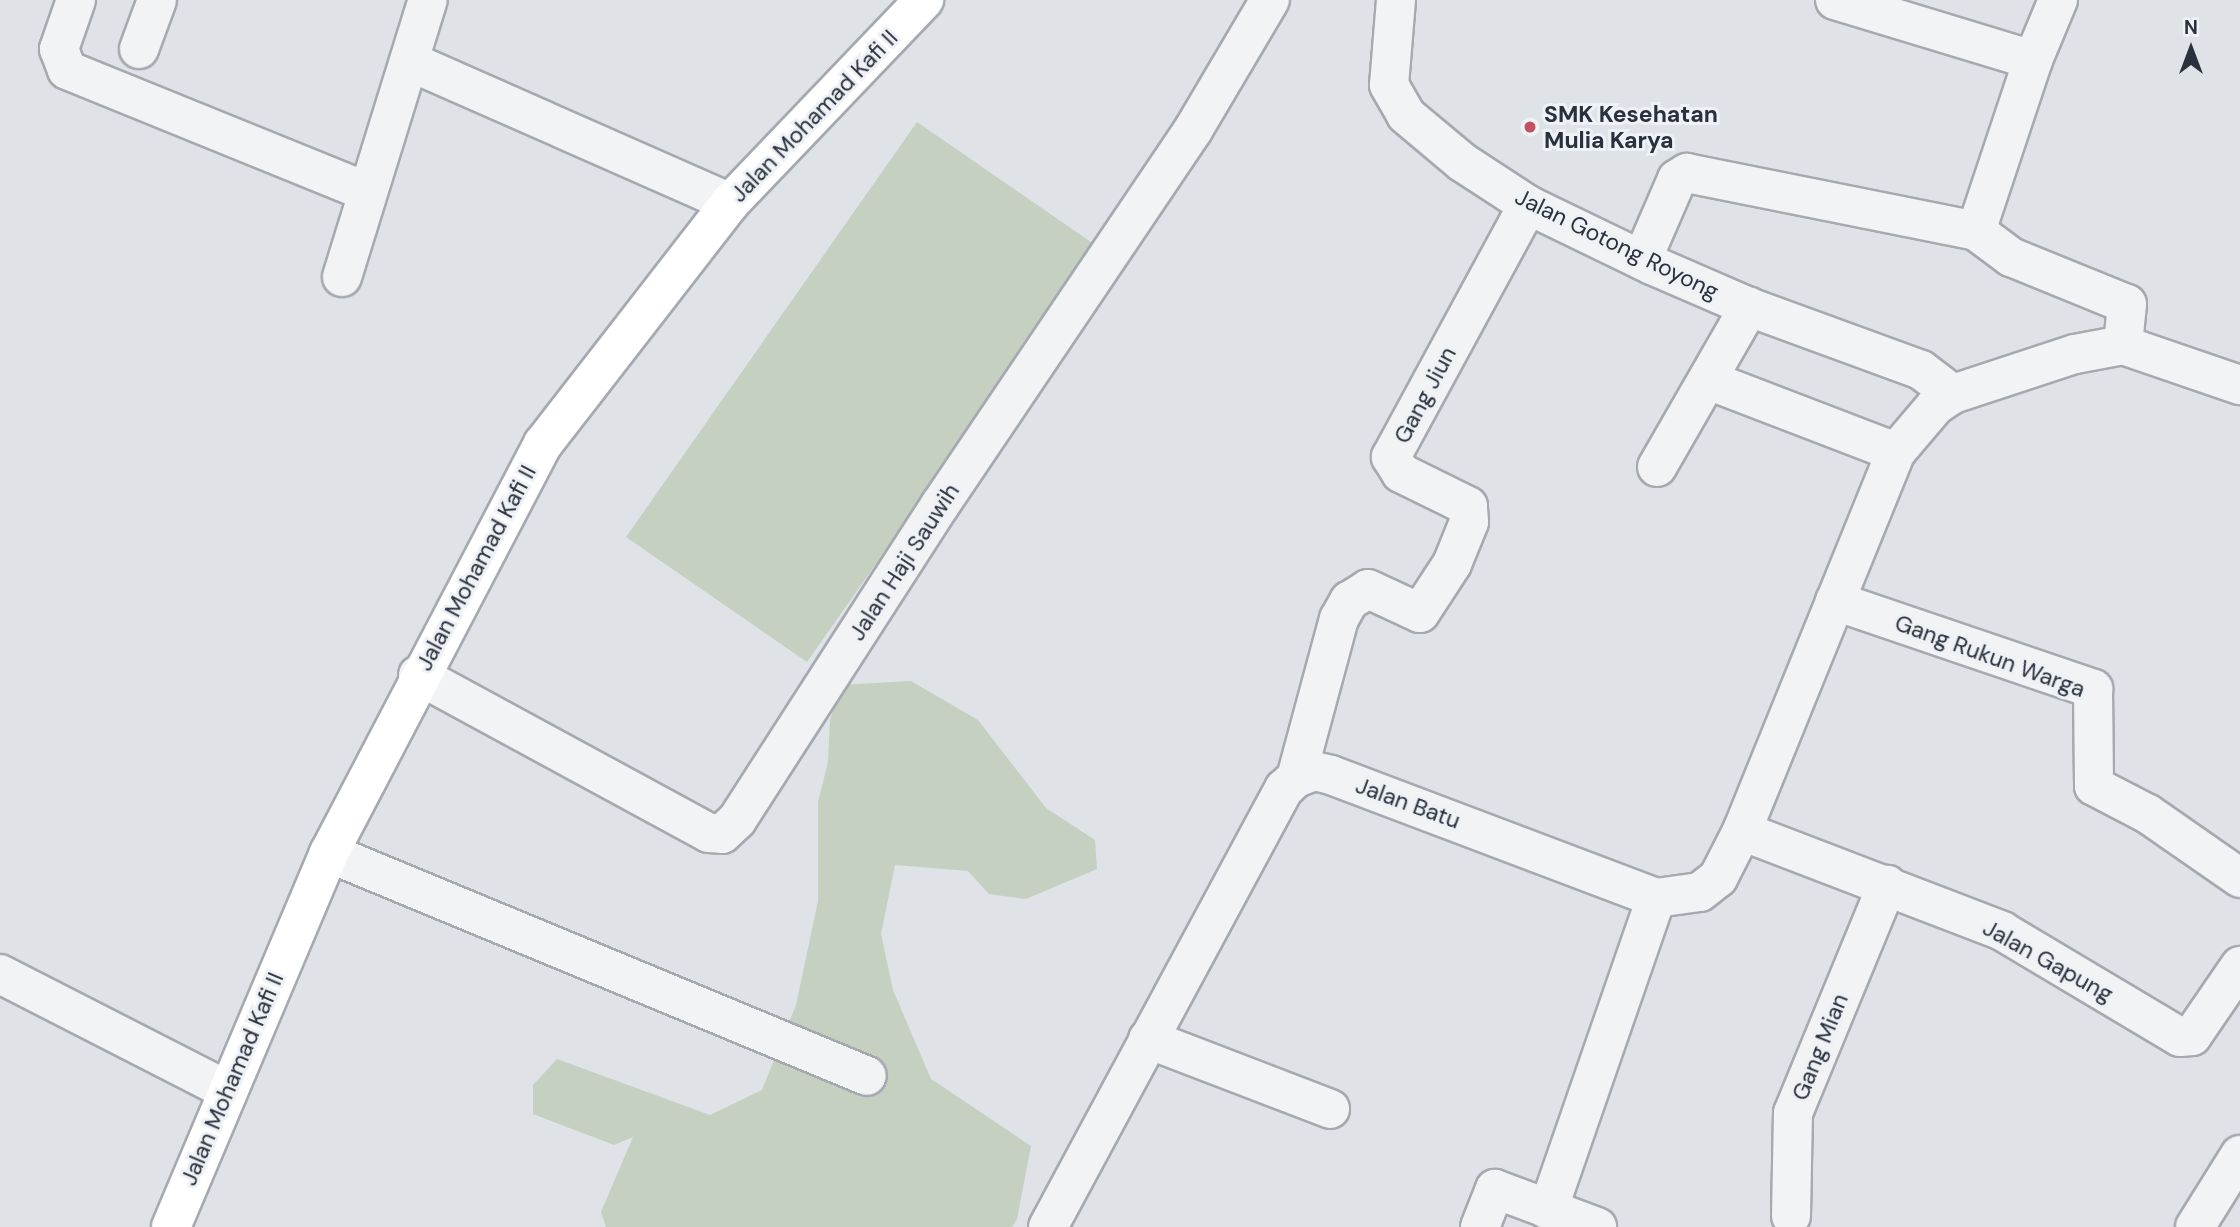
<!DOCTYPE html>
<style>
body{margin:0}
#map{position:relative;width:2240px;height:1227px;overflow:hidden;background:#dfe2e7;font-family:"DM Sans",sans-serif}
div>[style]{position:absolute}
.green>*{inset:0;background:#c5d0c1}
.roads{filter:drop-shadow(2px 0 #a5a9b0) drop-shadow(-2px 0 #a5a9b0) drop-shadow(0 2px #a5a9b0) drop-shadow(0 -2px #a5a9b0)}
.minor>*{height:38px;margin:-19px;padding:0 19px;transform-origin:19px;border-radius:19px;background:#f1f3f5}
.major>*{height:38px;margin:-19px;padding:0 19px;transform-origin:19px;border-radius:19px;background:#fff}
.dots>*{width:19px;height:19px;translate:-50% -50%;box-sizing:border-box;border:4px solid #eef1f5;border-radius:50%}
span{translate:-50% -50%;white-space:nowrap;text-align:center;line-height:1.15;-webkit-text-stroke:6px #eef1f5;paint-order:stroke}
.poi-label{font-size:23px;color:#2a313c;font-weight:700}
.left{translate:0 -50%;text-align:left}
.street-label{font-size:23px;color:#2a313c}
.north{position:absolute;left:2156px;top:14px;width:70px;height:70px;-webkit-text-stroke:5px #eef1f5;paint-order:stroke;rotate:0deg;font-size:19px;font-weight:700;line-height:28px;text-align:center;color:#2a313c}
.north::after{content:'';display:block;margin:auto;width:24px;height:32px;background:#2a313c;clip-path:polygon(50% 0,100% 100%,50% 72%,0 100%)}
</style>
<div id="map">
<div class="green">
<i style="clip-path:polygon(917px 122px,1098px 247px,807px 662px,626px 537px)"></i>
<i style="clip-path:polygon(911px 681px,978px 720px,1046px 808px,1095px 840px,1097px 869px,1026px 899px,989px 894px,968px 871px,895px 865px,881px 934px,893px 990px,931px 1079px,1031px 1146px,1017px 1219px,1012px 1227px,606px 1227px,601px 1212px,633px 1137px,614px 1145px,533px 1114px,533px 1085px,557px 1059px,710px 1115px,762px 1090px,796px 1005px,818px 901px,818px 802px,828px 762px,830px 720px,841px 685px)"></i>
</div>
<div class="roads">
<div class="minor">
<i style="left:76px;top:0;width:52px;rotate:109.1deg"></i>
<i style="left:59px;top:49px;width:22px;rotate:69deg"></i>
<i style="left:67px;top:70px;width:324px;rotate:22.1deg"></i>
<i style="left:1396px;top:0;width:85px;rotate:94.7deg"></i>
<i style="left:1389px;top:85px;width:34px;rotate:60deg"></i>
<i style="left:1406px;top:115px;width:73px;rotate:40deg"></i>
<i style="left:1462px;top:162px;width:79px;rotate:33.1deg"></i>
<i style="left:1528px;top:205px;width:138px;rotate:25.8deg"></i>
<i style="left:1652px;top:265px;width:106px;rotate:23.4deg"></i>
<i style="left:1749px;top:307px;width:183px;rotate:20.1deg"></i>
<i style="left:1921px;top:370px;width:40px;rotate:37deg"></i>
<i style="left:1835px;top:0;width:207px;rotate:16.9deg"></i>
<i style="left:2033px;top:60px;width:65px;rotate:-67.4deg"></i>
<i style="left:139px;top:49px;width:52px;rotate:-69.8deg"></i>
<i style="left:2033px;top:60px;width:180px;rotate:108.4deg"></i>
<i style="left:1976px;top:231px;width:44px;rotate:36.6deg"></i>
<i style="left:2011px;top:257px;width:125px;rotate:22.1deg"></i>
<i style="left:2127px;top:304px;width:41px;rotate:95.6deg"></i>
<i style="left:411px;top:62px;width:349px;rotate:23.8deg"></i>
<i style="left:1642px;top:260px;width:88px;rotate:-66.6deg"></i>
<i style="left:1677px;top:179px;width:12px;rotate:-31deg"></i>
<i style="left:1687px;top:173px;width:295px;rotate:11.3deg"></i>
<i style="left:342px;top:277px;width:290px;rotate:-72.8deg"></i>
<i style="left:1708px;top:380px;width:201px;rotate:21deg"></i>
<i style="left:1657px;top:467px;width:185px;rotate:-60.1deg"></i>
<i style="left:1835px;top:601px;width:273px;rotate:18.8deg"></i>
<i style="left:2093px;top:689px;width:97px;rotate:89.4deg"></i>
<i style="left:2094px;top:786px;width:61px;rotate:27.4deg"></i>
<i style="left:2148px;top:814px;width:112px;rotate:34.8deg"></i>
<i style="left:418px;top:675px;width:331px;rotate:28.5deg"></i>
<i style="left:709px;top:833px;width:13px;rotate:4deg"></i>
<i style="left:722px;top:834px;width:21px;rotate:-43deg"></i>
<i style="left:737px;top:820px;width:375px;rotate:-57.2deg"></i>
<i style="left:940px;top:505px;width:452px;rotate:-56deg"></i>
<i style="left:1193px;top:130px;width:151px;rotate:-59.4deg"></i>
<i style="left:1296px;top:778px;width:165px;rotate:-74.9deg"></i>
<i style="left:1339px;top:619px;width:21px;rotate:-61deg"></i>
<i style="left:1349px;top:601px;width:22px;rotate:-32deg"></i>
<i style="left:1368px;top:589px;width:57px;rotate:24.8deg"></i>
<i style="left:1420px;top:613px;width:59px;rotate:-56.9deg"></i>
<i style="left:1452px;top:564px;width:45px;rotate:-68deg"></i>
<i style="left:1469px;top:522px;width:16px;rotate:-94deg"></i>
<i style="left:1468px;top:506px;width:75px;rotate:-153.8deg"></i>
<i style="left:1401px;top:473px;width:19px;rotate:-122deg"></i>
<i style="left:1391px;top:457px;width:287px;rotate:-61.5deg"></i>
<i style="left:1742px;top:831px;width:279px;rotate:21deg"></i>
<i style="left:2002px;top:931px;width:207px;rotate:30.8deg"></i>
<i style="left:2180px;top:1037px;width:12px;rotate:-5deg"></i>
<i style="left:2192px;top:1036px;width:85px;rotate:-55.6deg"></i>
<i style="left:329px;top:853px;width:582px;rotate:22.51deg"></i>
<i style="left:0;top:974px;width:253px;rotate:27.1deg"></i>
<i style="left:1148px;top:1039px;width:195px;rotate:21deg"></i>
<i style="left:1548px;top:1210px;width:330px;rotate:-70.9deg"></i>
<i style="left:1791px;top:1216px;width:103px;rotate:-88.9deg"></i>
<i style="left:1793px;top:1113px;width:247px;rotate:-67.6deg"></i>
<i style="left:1048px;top:1227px;width:498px;rotate:-61.7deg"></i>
<i style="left:1284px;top:789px;width:16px;rotate:-43deg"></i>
<i style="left:1296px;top:778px;width:19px;rotate:-21deg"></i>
<i style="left:1314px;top:771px;width:17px;rotate:13deg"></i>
<i style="left:1331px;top:775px;width:347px;rotate:20.7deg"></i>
<i style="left:1656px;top:898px;width:44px;rotate:-7.8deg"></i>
<i style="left:1700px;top:892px;width:23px;rotate:-38deg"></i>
<i style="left:1718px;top:878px;width:53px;rotate:-62.9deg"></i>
<i style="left:1742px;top:831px;width:409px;rotate:-67.9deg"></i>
<i style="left:1896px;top:452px;width:62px;rotate:-49.6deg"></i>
<i style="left:1936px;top:405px;width:20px;rotate:-33deg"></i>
<i style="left:1953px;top:394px;width:128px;rotate:-18.2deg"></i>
<i style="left:2075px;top:354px;width:49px;rotate:-10.6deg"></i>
<i style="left:2123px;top:345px;width:124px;rotate:18.9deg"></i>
<i style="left:1480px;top:1227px;width:41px;rotate:-68.5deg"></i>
<i style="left:1495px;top:1189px;width:109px;rotate:20.4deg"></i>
<i style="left:2195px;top:1227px;width:85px;rotate:-58deg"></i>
</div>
<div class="major">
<i style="left:171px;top:1227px;width:406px;rotate:-67.1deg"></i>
<i style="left:329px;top:853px;width:462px;rotate:-62.4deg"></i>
<i style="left:543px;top:444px;width:305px;rotate:-52.2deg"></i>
<i style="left:730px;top:203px;width:281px;rotate:-46.3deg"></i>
</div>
</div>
<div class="dots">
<i style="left:1530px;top:127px;background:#c05062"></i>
</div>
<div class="poi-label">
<span class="left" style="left:1544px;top:127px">SMK Kesehatan<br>Mulia Karya</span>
</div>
<div class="street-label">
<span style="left:814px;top:116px;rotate:-46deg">Jalan Mohamad Kafi II</span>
<span style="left:1617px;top:244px;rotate:26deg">Jalan Gotong Royong</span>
<span style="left:1425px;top:395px;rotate:-62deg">Gang Jiun</span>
<span style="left:904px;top:562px;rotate:-57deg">Jalan Haji Sauwih</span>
<span style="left:476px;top:568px;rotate:-62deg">Jalan Mohamad Kafi II</span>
<span style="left:1990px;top:656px;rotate:20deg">Gang Rukun Warga</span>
<span style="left:1408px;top:803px;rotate:20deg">Jalan Batu</span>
<span style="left:2048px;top:961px;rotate:29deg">Jalan Gapung</span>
<span style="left:1820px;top:1047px;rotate:-68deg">Gang Mian</span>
<span style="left:232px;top:1079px;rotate:-67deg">Jalan Mohamad Kafi II</span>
</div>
<div class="north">N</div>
</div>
